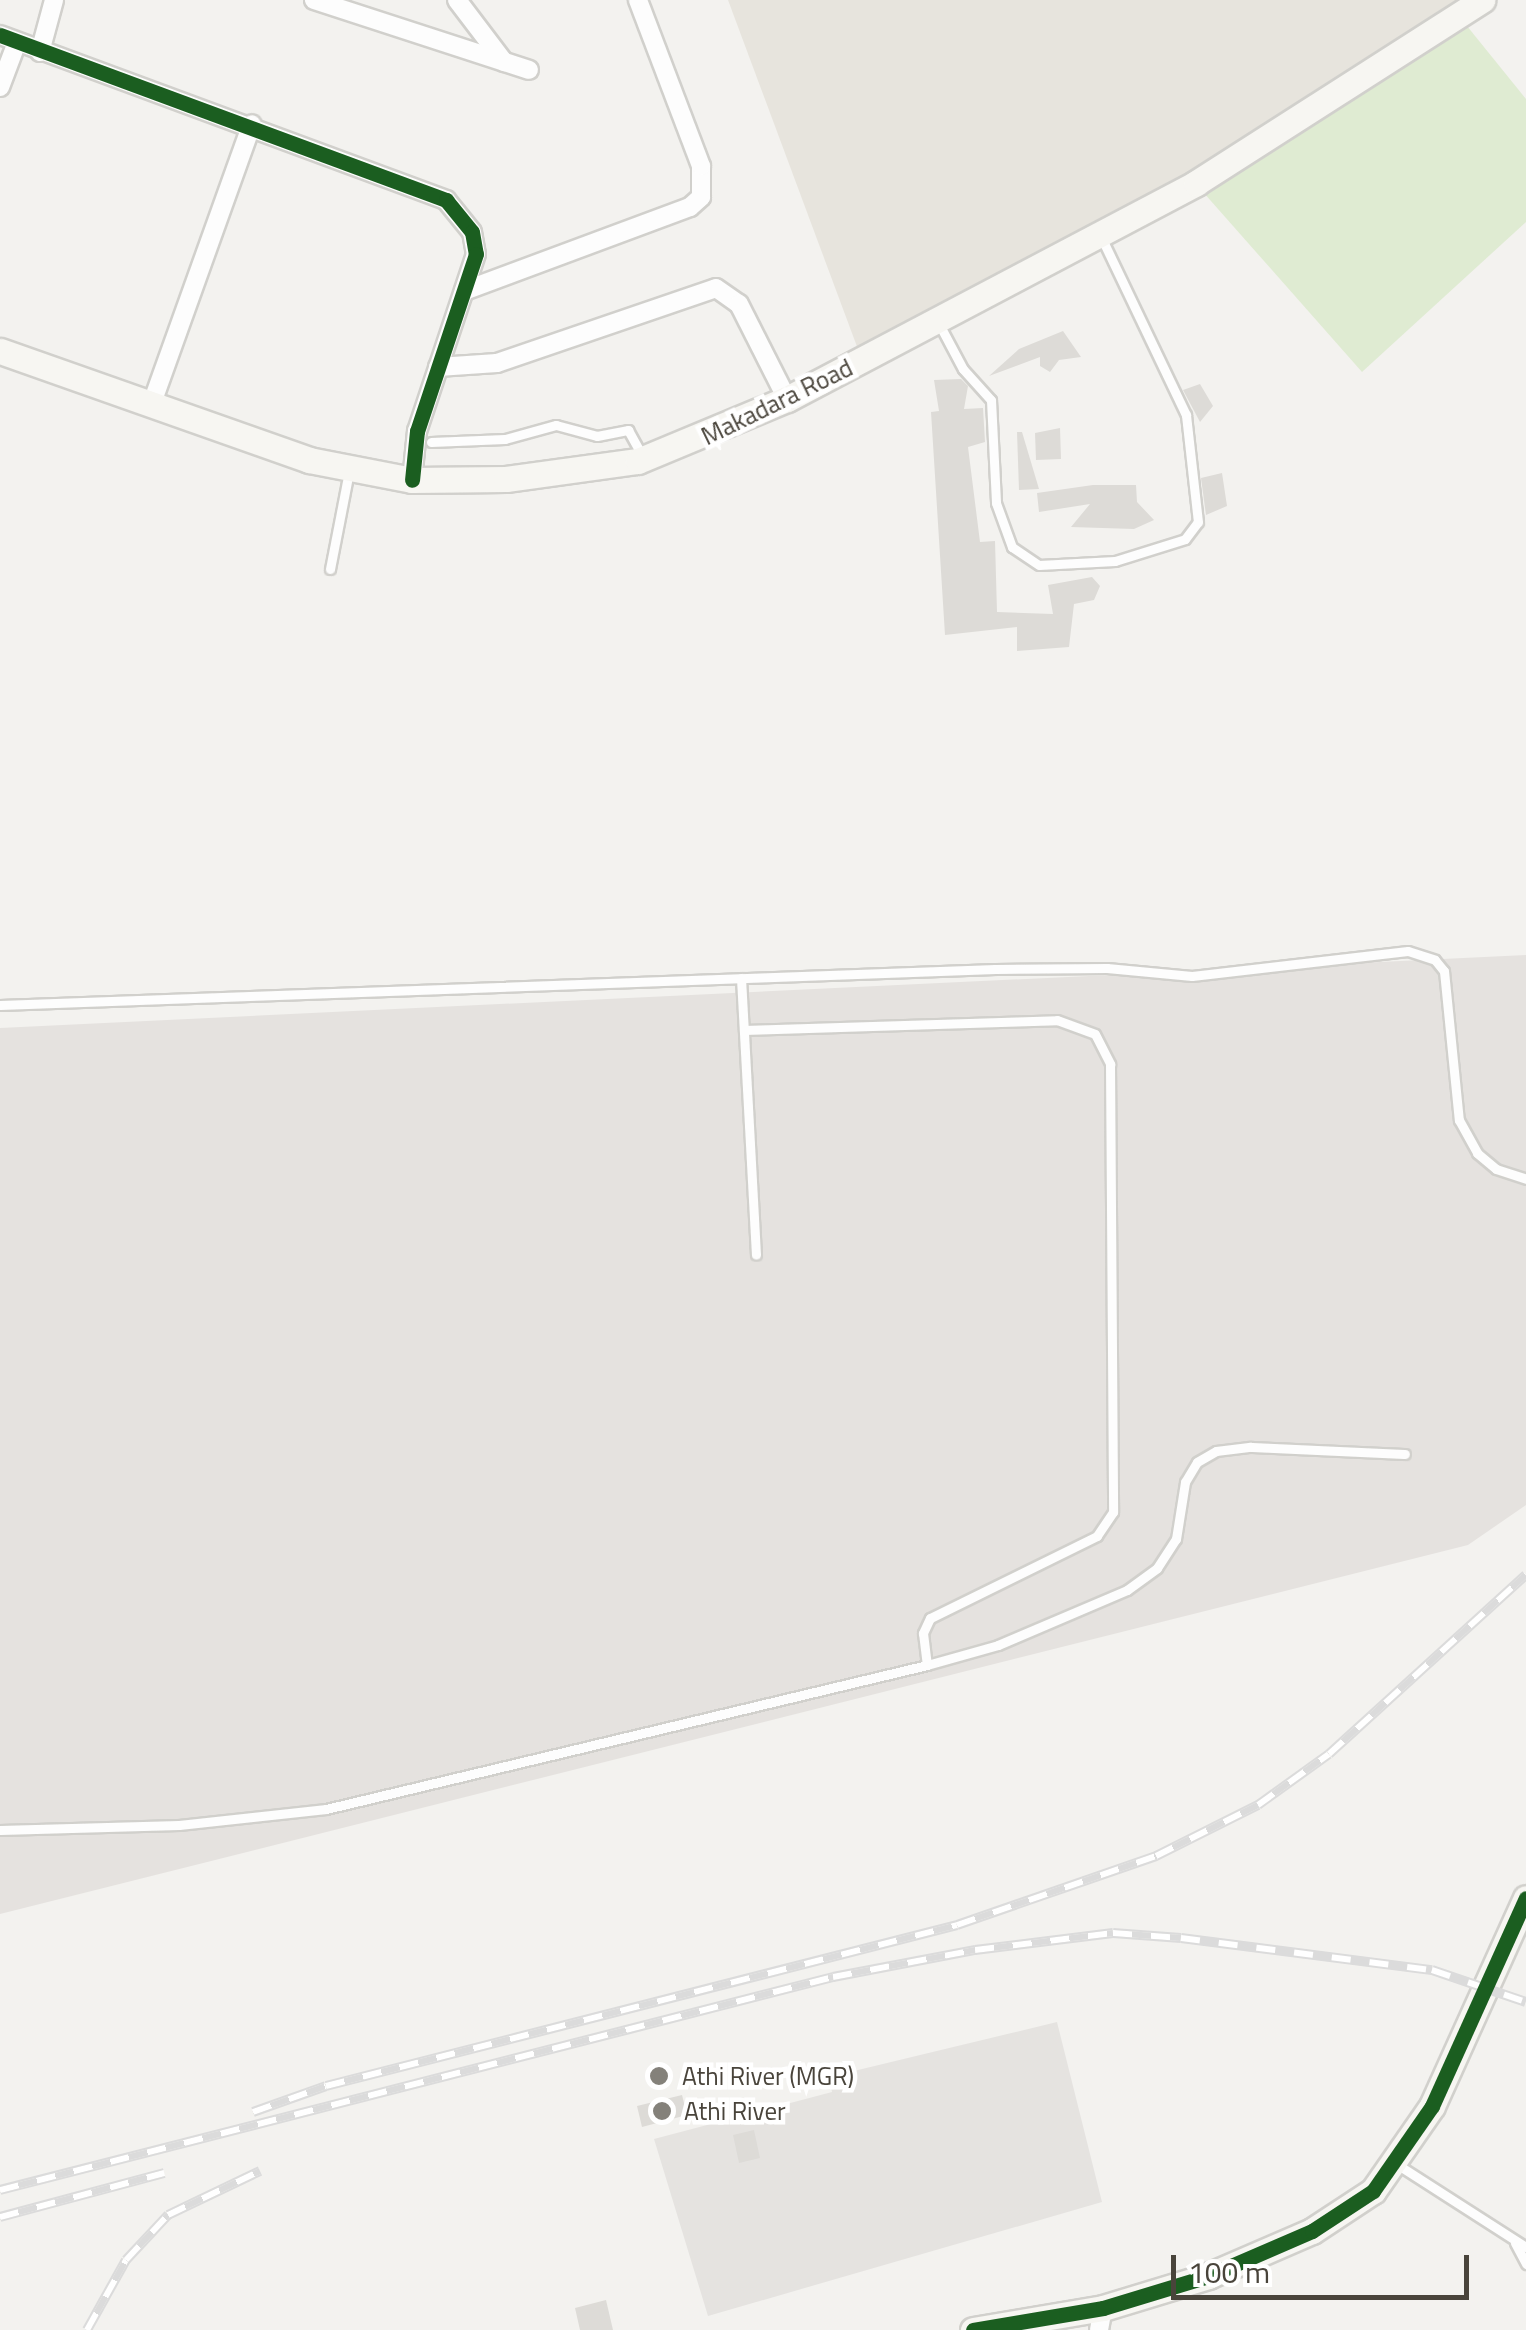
<!DOCTYPE html>
<style>
body{margin:0}
#map{position:relative;width:1526px;height:2330px;overflow:hidden;background:#f3f2ef;font-family:"Titillium Web",sans-serif}
div>[style]{position:absolute}
.residential>*{inset:0;background:#e7e4dd}
.industrial>*{inset:0;background:#e5e2df}
.green>*{inset:0;background:#dfebd2}
.parking>*{inset:0;background:#e5e3e0}
.building>*{inset:0;background:#dddbd7}
.roads{filter:drop-shadow(2px 0 #d1d0cc) drop-shadow(-2px 0 #d1d0cc) drop-shadow(0 2px #d1d0cc) drop-shadow(0 -2px #d1d0cc)}
.lane>*{height:9px;margin:-4.5px;padding:0 4.5px;transform-origin:4.5px;border-radius:4.5px;background:#fdfdfd}
.street>*{height:18px;margin:-9px;padding:0 9px;transform-origin:9px;border-radius:9px;background:#fdfdfd}
.secondary>*{height:25px;margin:-12.5px;padding:0 12.5px;transform-origin:12.5px;border-radius:12.5px;background:#f7f6f2}
.rail>*{height:10px;margin-top:-5px;transform-origin:0;background:repeating-linear-gradient(90deg,#fff 0 19px,#dbdbdb 0 38px);box-sizing:border-box;border-block:2px solid #dbdbdb}
.cycleway>*{height:15px;margin:-7.5px;padding:0 7.5px;transform-origin:7.5px;border-radius:7.5px;background:#1b5e20}
.dots>*{width:28px;height:28px;translate:-50% -50%;box-sizing:border-box;border:5px solid #fff;border-radius:50%}
span{translate:-50% -50%;white-space:nowrap;text-align:center;line-height:1.15;-webkit-text-stroke:9px #fff;paint-order:stroke}
.street-label{font-size:25px;color:#49443b}
.poi-label{font-size:25px;color:#49443b}
.left{translate:0 -50%;text-align:left}
.scale{position:absolute;left:1171px;top:2255px;width:298px;height:45px;box-sizing:border-box;border:5px solid #49443b;border-top:0;padding-left:12px;font-size:30px;line-height:35px;white-space:nowrap;color:#49443b;-webkit-text-stroke:8px #fff;paint-order:stroke}
</style>
<div id="map">
<div class="residential">
<i style="clip-path:polygon(728px 0,1482px 0,1278px 132px,862px 360px)"></i>
</div>
<div class="industrial">
<i style="clip-path:polygon(1526px 955px,1526px 1505px,1468px 1545px,0 1914px,0 1028px)"></i>
</div>
<div class="green">
<i style="clip-path:polygon(1467px 26px,1526px 99px,1526px 222px,1362px 372px,1203px 192px)"></i>
</div>
<div class="parking">
<i style="clip-path:polygon(1057px 2022px,1102px 2202px,708px 2316px,654px 2139px,832px 2092px,829px 2077px)"></i>
</div>
<div class="building">
<i style="clip-path:polygon(1063px 331px,1081px 357px,1059px 360px,1050px 372px,1040px 366px,1040px 357px,989px 376px,1019px 349px)"></i>
<i style="clip-path:polygon(961px 379px,968px 386px,964px 409px,983px 408px,985px 442px,968px 447px,980px 542px,995px 541px,997px 612px,1053px 614px,1048px 585px,1092px 577px,1100px 586px,1094px 600px,1074px 604px,1069px 647px,1017px 651px,1017px 627px,945px 635px,931px 412px,939px 411px,934px 380px)"></i>
<i style="clip-path:polygon(1200px 384px,1213px 406px,1200px 422px,1183px 390px)"></i>
<i style="clip-path:polygon(1060px 428px,1061px 459px,1036px 460px,1035px 433px)"></i>
<i style="clip-path:polygon(1017px 432px,1022px 432px,1039px 489px,1019px 490px)"></i>
<i style="clip-path:polygon(1222px 473px,1227px 506px,1206px 515px,1201px 478px)"></i>
<i style="clip-path:polygon(1093px 485px,1136px 485px,1137px 502px,1154px 520px,1134px 529px,1071px 527px,1090px 504px,1039px 512px,1037px 493px)"></i>
<i style="clip-path:polygon(682px 2095px,687px 2115px,642px 2127px,637px 2106px)"></i>
<i style="clip-path:polygon(754px 2130px,760px 2158px,739px 2163px,733px 2135px)"></i>
<i style="clip-path:polygon(606px 2300px,613px 2330px,580px 2330px,575px 2308px)"></i>
</div>
<div class="roads">
<div class="lane">
<i style="left:938px;top:322px;width:53px;rotate:62deg"></i>
<i style="left:963px;top:369px;width:42px;rotate:47.9deg"></i>
<i style="left:991px;top:400px;width:103px;rotate:87.2deg"></i>
<i style="left:996px;top:503px;width:47px;rotate:70deg"></i>
<i style="left:1012px;top:547px;width:32px;rotate:34deg"></i>
<i style="left:1039px;top:565px;width:76px;rotate:-3deg"></i>
<i style="left:1115px;top:561px;width:73px;rotate:-17.4deg"></i>
<i style="left:1185px;top:539px;width:21px;rotate:-53deg"></i>
<i style="left:1198px;top:522px;width:108px;rotate:-96.4deg"></i>
<i style="left:1186px;top:415px;width:197px;rotate:-115.5deg"></i>
<i style="left:431px;top:442px;width:74px;rotate:-2.3deg"></i>
<i style="left:505px;top:439px;width:53px;rotate:-15.4deg"></i>
<i style="left:556px;top:425px;width:42px;rotate:15deg"></i>
<i style="left:597px;top:436px;width:32px;rotate:-11deg"></i>
<i style="left:628px;top:430px;width:31px;rotate:61deg"></i>
<i style="left:330px;top:569px;width:100px;rotate:-79deg"></i>
<i style="left:741px;top:978px;width:277px;rotate:86.9deg"></i>
<i style="left:0;top:1005px;width:996px;rotate:-2.07deg"></i>
<i style="left:995px;top:969px;width:112px;rotate:-0.5deg"></i>
<i style="left:1107px;top:968px;width:85px;rotate:5.4deg"></i>
<i style="left:1192px;top:976px;width:217px;rotate:-6.6deg"></i>
<i style="left:1408px;top:951px;width:28px;rotate:18deg"></i>
<i style="left:1435px;top:960px;width:14px;rotate:51deg"></i>
<i style="left:1444px;top:971px;width:150px;rotate:84.3deg"></i>
<i style="left:1459px;top:1120px;width:38px;rotate:61deg"></i>
<i style="left:1477px;top:1153px;width:25px;rotate:40deg"></i>
<i style="left:1496px;top:1169px;width:32px;rotate:18deg"></i>
<i style="left:744px;top:1030px;width:313px;rotate:-1.8deg"></i>
<i style="left:1057px;top:1020px;width:40px;rotate:20.2deg"></i>
<i style="left:1095px;top:1034px;width:34px;rotate:63deg"></i>
<i style="left:1110px;top:1064px;width:448px;rotate:89.6deg"></i>
<i style="left:1113px;top:1512px;width:29px;rotate:124deg"></i>
<i style="left:1097px;top:1536px;width:186px;rotate:153.8deg"></i>
<i style="left:930px;top:1618px;width:17px;rotate:115deg"></i>
<i style="left:923px;top:1633px;width:32px;rotate:83deg"></i>
<i style="left:0;top:1830px;width:179px;rotate:-1.6deg"></i>
<i style="left:179px;top:1825px;width:148px;rotate:-6.2deg"></i>
<i style="left:326px;top:1809px;width:618px;rotate:-13.47deg"></i>
<i style="left:927px;top:1665px;width:74px;rotate:-15.7deg"></i>
<i style="left:998px;top:1645px;width:140px;rotate:-23.1deg"></i>
<i style="left:1127px;top:1590px;width:37px;rotate:-36deg"></i>
<i style="left:1157px;top:1568px;width:35px;rotate:-57deg"></i>
<i style="left:1176px;top:1539px;width:58px;rotate:-81deg"></i>
<i style="left:1185px;top:1482px;width:23px;rotate:-59deg"></i>
<i style="left:1197px;top:1462px;width:22px;rotate:-30deg"></i>
<i style="left:1216px;top:1451px;width:35px;rotate:-7deg"></i>
<i style="left:1251px;top:1447px;width:154px;rotate:2.6deg"></i>
<i style="left:1395px;top:2163px;width:156px;rotate:32.7deg"></i>
<i style="left:1515px;top:2243px;width:24px;rotate:62deg"></i>
</div>
<div class="street">
<i style="left:314px;top:0;width:226px;rotate:18deg"></i>
<i style="left:457px;top:0;width:78px;rotate:52.8deg"></i>
<i style="left:0;top:35px;width:476px;rotate:20.3deg"></i>
<i style="left:446px;top:200px;width:41px;rotate:50.9deg"></i>
<i style="left:472px;top:232px;width:22px;rotate:80deg"></i>
<i style="left:476px;top:254px;width:187px;rotate:108.4deg"></i>
<i style="left:417px;top:431px;width:49px;rotate:95.8deg"></i>
<i style="left:40px;top:52px;width:54px;rotate:-74.9deg"></i>
<i style="left:0;top:87px;width:48px;rotate:-69.3deg"></i>
<i style="left:464px;top:291px;width:241px;rotate:-20.4deg"></i>
<i style="left:690px;top:207px;width:15px;rotate:-42deg"></i>
<i style="left:701px;top:197px;width:31px;rotate:-90deg"></i>
<i style="left:701px;top:166px;width:178px;rotate:-110.8deg"></i>
<i style="left:438px;top:367px;width:59px;rotate:-3.9deg"></i>
<i style="left:497px;top:363px;width:231px;rotate:-18.9deg"></i>
<i style="left:716px;top:288px;width:28px;rotate:35deg"></i>
<i style="left:739px;top:304px;width:106px;rotate:63.2deg"></i>
<i style="left:152px;top:403px;width:296px;rotate:-70.3deg"></i>
<i style="left:1099px;top:2330px;width:22px;rotate:-80deg"></i>
</div>
<div class="secondary">
<i style="left:0;top:351px;width:328px;rotate:19.4deg"></i>
<i style="left:309px;top:460px;width:105px;rotate:11deg"></i>
<i style="left:412px;top:480px;width:94px;rotate:-0.6deg"></i>
<i style="left:506px;top:479px;width:133px;rotate:-7.8deg"></i>
<i style="left:638px;top:461px;width:161px;rotate:-22.6deg"></i>
<i style="left:787px;top:399px;width:463px;rotate:-27.8deg"></i>
<i style="left:1196px;top:183px;width:340px;rotate:-32.6deg"></i>
<i style="left:973px;top:2330px;width:132px;rotate:-9.6deg"></i>
<i style="left:1103px;top:2308px;width:110px;rotate:-16.9deg"></i>
<i style="left:1208px;top:2276px;width:113px;rotate:-23.4deg"></i>
<i style="left:1312px;top:2231px;width:73px;rotate:-33.3deg"></i>
<i style="left:1373px;top:2191px;width:103px;rotate:-55.2deg"></i>
<i style="left:1432px;top:2106px;width:228px;rotate:-65.7deg"></i>
</div>
</div>
<div class="rail">
<i style="left:253px;top:2112px;width:77px;rotate:-19.6deg"></i>
<i style="left:326px;top:2086px;width:651px;rotate:-14.31deg"></i>
<i style="left:957px;top:1925px;width:211px;rotate:-19.1deg"></i>
<i style="left:1156px;top:1856px;width:114px;rotate:-26.6deg"></i>
<i style="left:1258px;top:1805px;width:87px;rotate:-35.7deg"></i>
<i style="left:1329px;top:1754px;width:266px;rotate:-42.3deg"></i>
<i style="left:0;top:2190px;width:860px;rotate:-14.34deg"></i>
<i style="left:833px;top:1977px;width:145px;rotate:-10.8deg"></i>
<i style="left:975px;top:1950px;width:139px;rotate:-7deg"></i>
<i style="left:1113px;top:1933px;width:68px;rotate:4.2deg"></i>
<i style="left:1181px;top:1938px;width:253px;rotate:7.3deg"></i>
<i style="left:1432px;top:1970px;width:99px;rotate:18.8deg"></i>
<i style="left:0;top:2217px;width:170px;rotate:-15deg"></i>
<i style="left:87px;top:2330px;width:80px;rotate:-60.9deg"></i>
<i style="left:126px;top:2260px;width:62px;rotate:-47deg"></i>
<i style="left:168px;top:2215px;width:102px;rotate:-25.6deg"></i>
</div>
<div class="cycleway">
<i style="left:0;top:35px;width:476px;rotate:20.3deg"></i>
<i style="left:446px;top:200px;width:41px;rotate:50.9deg"></i>
<i style="left:472px;top:232px;width:22px;rotate:80deg"></i>
<i style="left:476px;top:254px;width:187px;rotate:108.4deg"></i>
<i style="left:417px;top:431px;width:49px;rotate:95.8deg"></i>
<i style="left:973px;top:2330px;width:132px;rotate:-9.6deg"></i>
<i style="left:1103px;top:2308px;width:110px;rotate:-16.9deg"></i>
<i style="left:1208px;top:2276px;width:113px;rotate:-23.4deg"></i>
<i style="left:1312px;top:2231px;width:73px;rotate:-33.3deg"></i>
<i style="left:1373px;top:2191px;width:103px;rotate:-55.2deg"></i>
<i style="left:1432px;top:2106px;width:228px;rotate:-65.7deg"></i>
</div>
<div class="dots">
<i style="left:659px;top:2076px;background:#84817a"></i>
<i style="left:662px;top:2111px;background:#84817a"></i>
</div>
<div class="street-label">
<span style="left:777px;top:402px;rotate:-26deg">Makadara Road</span>
</div>
<div class="poi-label">
<span class="left" style="left:682px;top:2076px">Athi River (MGR)</span>
<span class="left" style="left:684px;top:2111px">Athi River</span>
</div>
<div class="scale">100 m</div>
</div>
